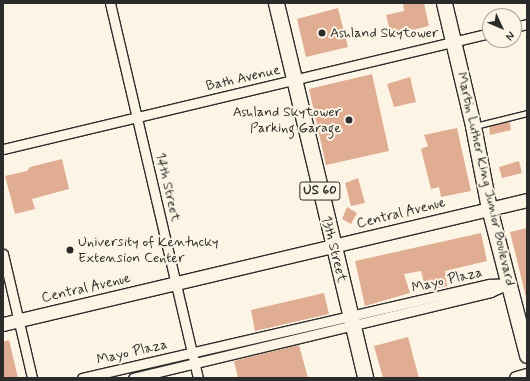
<!DOCTYPE html>
<style>
body{margin:0}
#map{position:relative;width:530px;height:381px;overflow:hidden;background:#fcf5e5;font-family:Mynerve,sans-serif}
div>[style]{position:absolute}
.building>*{inset:0;background:#e0ad93}
.roads{filter:drop-shadow(1px 0 #2b2b2b) drop-shadow(-1px 0 #2b2b2b) drop-shadow(0 1px #2b2b2b) drop-shadow(0 -1px #2b2b2b)}
.lane>*{height:4.5px;margin:-2.25px;padding:0 2.25px;transform-origin:2.25px;border-radius:2.25px;background:#fcf5e5}
.street>*{height:9px;margin:-4.5px;padding:0 4.5px;transform-origin:4.5px;border-radius:4.5px;background:#fcf5e5}
.secondary>*{height:13px;margin:-6.5px;padding:0 6.5px;transform-origin:6.5px;border-radius:6.5px;background:#fcf5e5}
.primary>*{height:15px;margin:-7.5px;padding:0 7.5px;transform-origin:7.5px;border-radius:7.5px;background:#fcf5e5}
.dots>*{width:11px;height:11px;translate:-50% -50%;box-sizing:border-box;border:2px solid #fcf5e5;border-radius:50%}
span{translate:-50% -50%;white-space:nowrap;text-align:center;line-height:1.15;-webkit-text-stroke:4px #fcf5e5;paint-order:stroke}
.shield-label span{padding:1px 3px;background:#fcf5e5;border:1px solid;border-radius:3px;-webkit-text-stroke-width:0}
.shield-label{font-size:13px;color:#2b2b2b;font-weight:700}
.poi-label{font-size:14px;color:#2b2b2b}
.left{translate:0 -50%;text-align:left}
.right{translate:-100% -50%;text-align:right}
.street-label{font-size:14px;color:#2b2b2b}
.frame{position:absolute;inset:0;border:4px solid #2b2b2b;pointer-events:none}
.north{position:absolute;left:482px;top:8px;width:40px;height:40px;box-sizing:border-box;background:#fcf5e5;border:1px solid #a8a49b;border-radius:50%;rotate:134deg;font-size:11px;font-weight:700;line-height:16px;text-align:center;color:#2b2b2b}
.north::after{content:'';display:block;margin:auto;width:14px;height:18px;background:#2b2b2b;clip-path:polygon(50% 0,100% 100%,50% 72%,0 100%)}
</style>
<div id="map">
<div class="building">
<i style="clip-path:polygon(403px 3px,424px 3px,429px 26px,391px 35px,386px 15px,404px 11px)"></i>
<i style="clip-path:polygon(338px 8px,348px 47px,306px 57px,297px 19px)"></i>
<i style="clip-path:polygon(372px 74px,389px 151px,326px 165px,309px 89px)"></i>
<i style="clip-path:polygon(410px 77px,416px 102px,394px 107px,387px 84px)"></i>
<i style="clip-path:polygon(509px 119px,511px 130px,490px 135px,489px 124px)"></i>
<i style="clip-path:polygon(457px 128px,471px 191px,441px 197px,439px 187px,431px 189px,421px 149px,428px 146px,424px 135px)"></i>
<i style="clip-path:polygon(62px 159px,69px 189px,32px 199px,35px 209px,15px 214px,5px 176px,27px 171px,30px 167px)"></i>
<i style="clip-path:polygon(519px 161px,522px 173px,502px 178px,499px 167px)"></i>
<i style="clip-path:polygon(358px 178px,365px 203px,351px 206px,345px 183px)"></i>
<i style="clip-path:polygon(347px 207px,357px 213px,351px 224px,342px 219px)"></i>
<i style="clip-path:polygon(527px 228px,527px 296px,526px 297px,510px 232px)"></i>
<i style="clip-path:polygon(481px 233px,487px 261px,445px 271px,447px 286px,426px 291px,421px 271px,404px 274px,410px 293px,365px 306px,355px 261px)"></i>
<i style="clip-path:polygon(324px 293px,329px 314px,255px 331px,251px 310px)"></i>
<i style="clip-path:polygon(408px 337px,419px 378px,383px 378px,374px 346px)"></i>
<i style="clip-path:polygon(9px 340px,18px 378px,3px 378px,3px 342px)"></i>
<i style="clip-path:polygon(299px 345px,308px 378px,238px 378px,234px 361px)"></i>
</div>
<div class="roads">
<div class="lane">
<i style="left:475px;top:126px;width:54px;rotate:-14deg"></i>
</div>
<div class="street">
<i style="left:110px;top:3px;width:385px;rotate:76.8deg"></i>
<i style="left:514px;top:27px;width:13px;rotate:-13deg"></i>
<i style="left:3px;top:149px;width:501px;rotate:-13.4deg"></i>
<i style="left:3px;top:254px;width:127px;rotate:76.8deg"></i>
<i style="left:82px;top:378px;width:419px;rotate:-13deg"></i>
<i style="left:490px;top:284px;width:20px;rotate:-3deg"></i>
<i style="left:133px;top:378px;width:368px;rotate:-13.5deg"></i>
<i style="left:491px;top:292px;width:19px;rotate:-25deg"></i>
</div>
<div class="secondary">
<i style="left:3px;top:324px;width:538px;rotate:-13.31deg"></i>
<i style="left:516px;top:378px;width:11px;rotate:-15deg"></i>
</div>
<div class="primary">
<i style="left:276px;top:3px;width:385px;rotate:76.6deg"></i>
<i style="left:444px;top:3px;width:126px;rotate:76.7deg"></i>
<i style="left:473px;top:126px;width:84px;rotate:79deg"></i>
<i style="left:489px;top:208px;width:152px;rotate:75.5deg"></i>
</div>
</div>
<div class="dots">
<i style="left:322px;top:33px;background:#2b2b2b"></i>
<i style="left:349px;top:120px;background:#2b2b2b"></i>
<i style="left:70px;top:250px;background:#2b2b2b"></i>
</div>
<div class="shield-label">
<span style="left:320px;top:191px">US 60</span>
</div>
<div class="poi-label">
<span class="left" style="left:330px;top:33px">Ashland Skytower</span>
<span class="right" style="left:341px;top:120px">Ashland Skytower<br>Parking Garage</span>
<span class="left" style="left:78px;top:250px">University of Kentucky<br>Extension Center</span>
</div>
<div class="street-label">
<span style="left:243px;top:78px;rotate:-13deg">Bath Avenue</span>
<span style="left:486px;top:179px;rotate:77deg">Martin Luther King Junior Boulevard</span>
<span style="left:168px;top:187px;rotate:77deg">14th Street</span>
<span style="left:401px;top:213px;rotate:-14deg">Central Avenue</span>
<span style="left:334px;top:249px;rotate:76deg">13th Street</span>
<span style="left:447px;top:280px;rotate:-13deg">Mayo Plaza</span>
<span style="left:86px;top:288px;rotate:-13deg">Central Avenue</span>
<span style="left:132px;top:352px;rotate:-13deg">Mayo Plaza</span>
</div>
<div class="frame"></div>
<div class="north">N</div>
</div>
